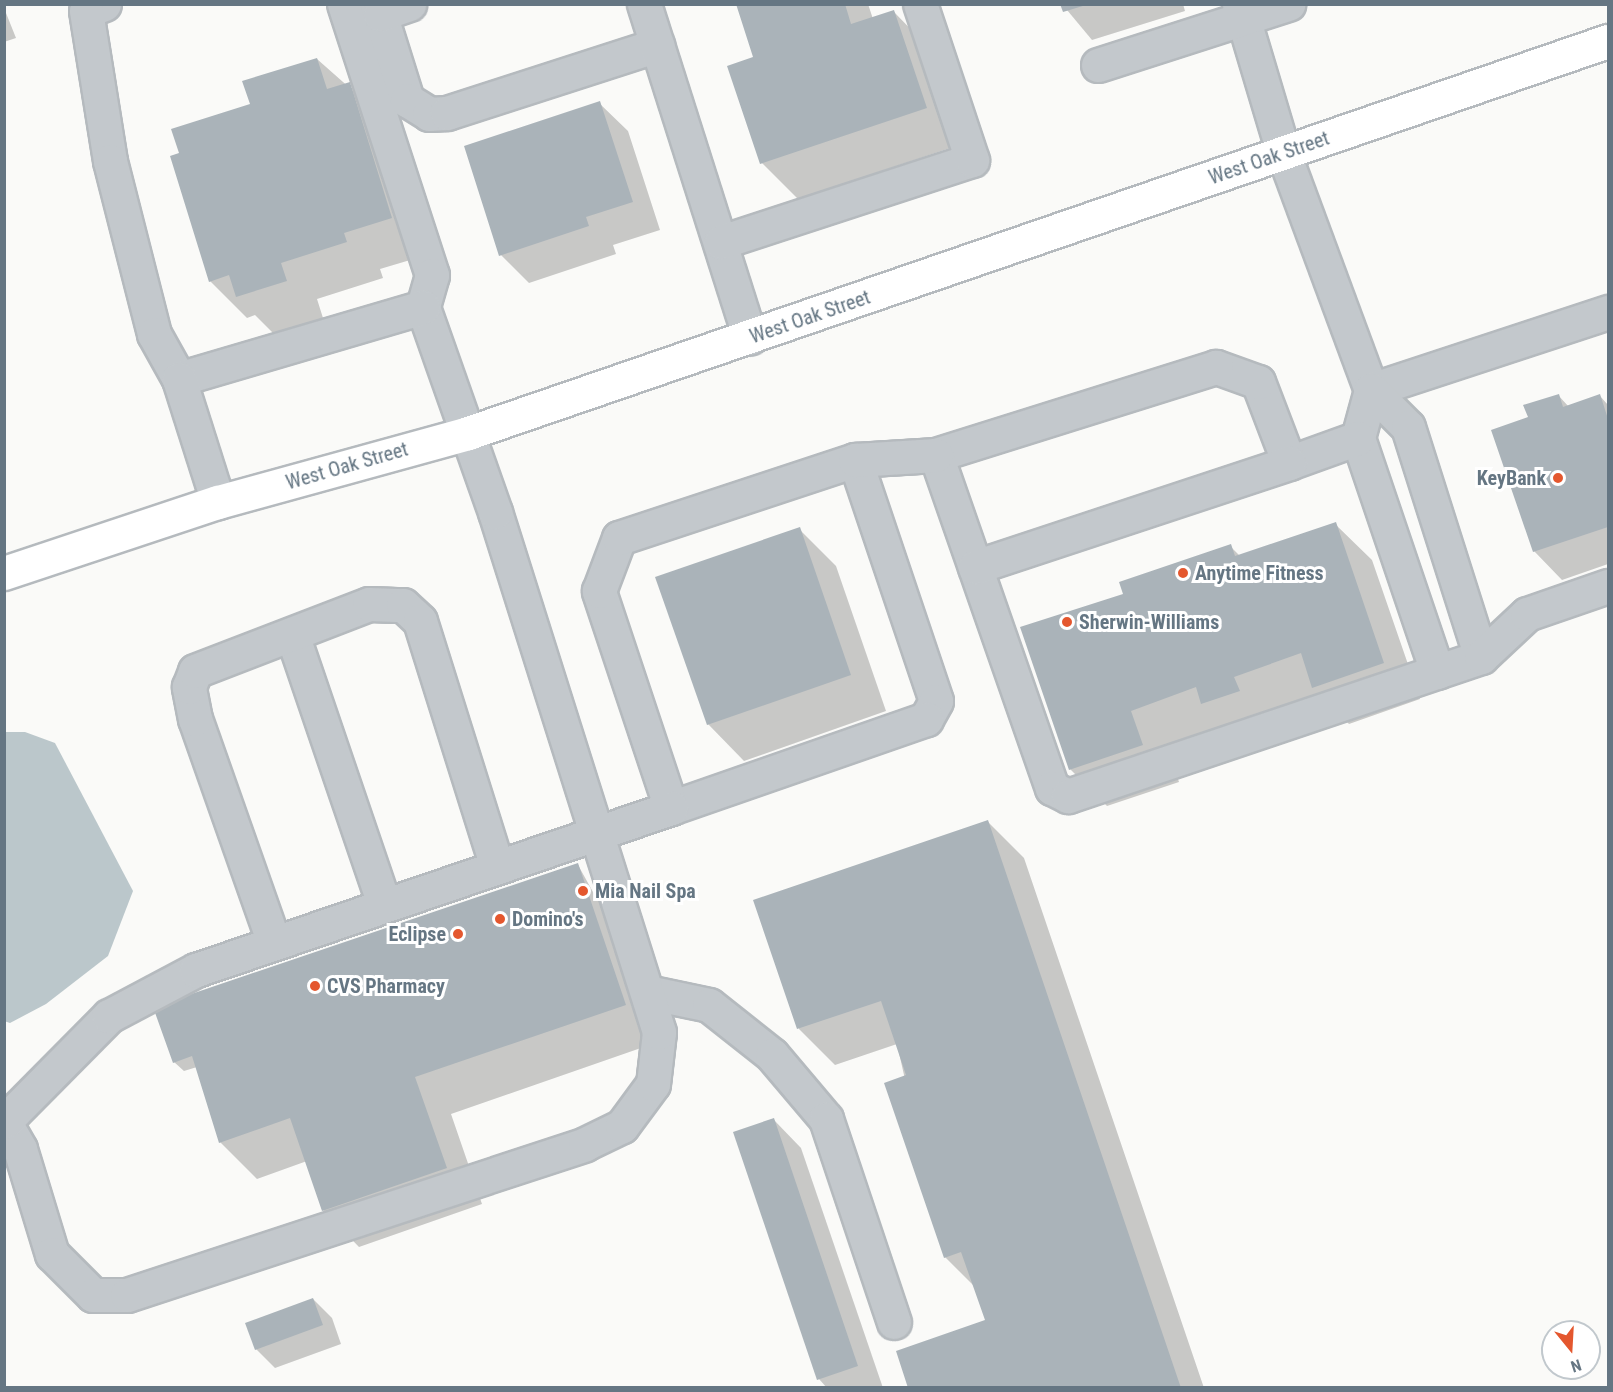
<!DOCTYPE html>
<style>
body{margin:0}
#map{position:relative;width:1613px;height:1392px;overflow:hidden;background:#fafaf8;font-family:"Roboto Condensed",sans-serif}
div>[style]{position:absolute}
.water>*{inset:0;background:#bbc7cb}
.shadow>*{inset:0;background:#0003}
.building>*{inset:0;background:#aab3b9}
.roads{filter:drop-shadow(2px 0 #b5babe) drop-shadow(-2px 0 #b5babe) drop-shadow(0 2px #b5babe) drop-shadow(0 -2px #b5babe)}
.minor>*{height:33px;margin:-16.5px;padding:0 16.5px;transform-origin:16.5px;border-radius:16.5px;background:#c3c8cc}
.major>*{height:33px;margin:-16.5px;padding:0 16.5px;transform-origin:16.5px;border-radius:16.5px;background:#fff}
.dots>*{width:16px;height:16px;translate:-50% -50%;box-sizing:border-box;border:3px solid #fff;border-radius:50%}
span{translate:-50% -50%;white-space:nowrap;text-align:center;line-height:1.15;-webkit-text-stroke:6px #fff;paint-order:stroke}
.street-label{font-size:20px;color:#657683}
.poi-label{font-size:20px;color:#657683;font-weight:700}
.right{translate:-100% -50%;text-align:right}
.left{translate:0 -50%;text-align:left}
.frame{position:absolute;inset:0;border:6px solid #657683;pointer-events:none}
.north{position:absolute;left:1541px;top:1320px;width:60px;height:60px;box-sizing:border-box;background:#fff;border:2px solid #c1c8cd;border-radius:50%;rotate:162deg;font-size:16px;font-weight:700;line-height:24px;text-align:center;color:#657683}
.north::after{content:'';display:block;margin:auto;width:21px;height:27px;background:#e4572e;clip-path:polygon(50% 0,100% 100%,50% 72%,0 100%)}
</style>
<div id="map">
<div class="water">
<i style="clip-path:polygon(5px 732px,25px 732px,55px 743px,133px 891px,108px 956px,46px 1004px,10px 1023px,4px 1021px)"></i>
</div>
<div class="shadow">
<i style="clip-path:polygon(737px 4px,868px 4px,873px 19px,894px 12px,930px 49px,962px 144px,798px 199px,762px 163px,755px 58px)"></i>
<i style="clip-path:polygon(1062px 4px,1183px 4px,1185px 11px,1092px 40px)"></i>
<i style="clip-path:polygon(4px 8px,16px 38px,4px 42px)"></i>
<i style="clip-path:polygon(317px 59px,386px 120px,427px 255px,380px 269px,383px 278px,317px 299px,323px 318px,273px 333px,255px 315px,247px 318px,210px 281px,180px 154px)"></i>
<i style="clip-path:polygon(599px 103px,628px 131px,660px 230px,613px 245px,616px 254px,529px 283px,501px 255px)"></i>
<i style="clip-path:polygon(1558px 395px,1569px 407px,1600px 396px,1608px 405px,1608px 564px,1562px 580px,1534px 551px,1530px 418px)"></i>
<i style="clip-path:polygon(1335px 524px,1372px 560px,1420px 699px,1349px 724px,1320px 695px,1167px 747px,1179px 782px,1107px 806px,1070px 769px,1125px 594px,1230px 546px,1240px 556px)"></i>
<i style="clip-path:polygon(799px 529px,836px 566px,886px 711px,744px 761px,708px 724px)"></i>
<i style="clip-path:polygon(988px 822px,1024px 858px,1204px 1388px,910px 1388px,987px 1321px,975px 1287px,945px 1257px,897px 1044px,835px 1065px,799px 1029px,755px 901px)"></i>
<i style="clip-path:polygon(578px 865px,593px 892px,620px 919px,661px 1041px,451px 1114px,482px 1204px,359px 1247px,323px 1210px,307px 1161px,257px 1179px,220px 1142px,197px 1067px,184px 1071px,174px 1062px)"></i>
<i style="clip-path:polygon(773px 1119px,801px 1148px,883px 1388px,827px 1388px,819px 1379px)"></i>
<i style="clip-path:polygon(313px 1299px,332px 1318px,341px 1344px,275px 1368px,256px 1349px)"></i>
</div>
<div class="building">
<i style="clip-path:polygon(736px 4px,845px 4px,851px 24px,894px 10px,927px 108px,760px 164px,727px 66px,753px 57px)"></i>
<i style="clip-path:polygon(1060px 4px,1086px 4px,1086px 5px,1063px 12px)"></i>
<i style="clip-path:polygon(317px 58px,327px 89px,350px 82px,392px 218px,344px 233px,347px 242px,281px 263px,287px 281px,236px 297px,229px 275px,209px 282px,170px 156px,179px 153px,171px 129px,250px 104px,242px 81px)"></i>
<i style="clip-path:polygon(600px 101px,633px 202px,586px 217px,589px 226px,499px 256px,464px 146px)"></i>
<i style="clip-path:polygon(1559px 394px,1563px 407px,1600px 394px,1608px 419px,1608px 527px,1533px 552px,1491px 430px,1528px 417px,1523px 405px)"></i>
<i style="clip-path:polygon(1336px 522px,1384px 663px,1312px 688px,1301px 653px,1234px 677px,1240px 691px,1201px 704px,1196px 687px,1131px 711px,1143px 745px,1069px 770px,1020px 627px,1123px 594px,1119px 582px,1231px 544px,1235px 556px)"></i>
<i style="clip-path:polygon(800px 527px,851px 675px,707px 725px,655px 577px)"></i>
<i style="clip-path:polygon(988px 820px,1181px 1388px,908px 1388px,896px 1351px,985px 1320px,961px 1252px,944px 1258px,884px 1083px,906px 1075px,881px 1001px,797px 1029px,753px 900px)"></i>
<i style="clip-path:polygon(578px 863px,626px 1005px,415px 1077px,447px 1168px,322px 1211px,290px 1118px,219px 1143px,192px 1056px,173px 1063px,153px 1007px)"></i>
<i style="clip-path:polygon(774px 1118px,858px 1366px,817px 1380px,733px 1132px)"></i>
<i style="clip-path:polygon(313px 1298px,323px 1325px,255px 1350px,245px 1323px)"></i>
</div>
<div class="roads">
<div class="minor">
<i style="left:104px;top:4px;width:19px;rotate:159deg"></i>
<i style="left:86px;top:11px;width:152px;rotate:80.9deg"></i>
<i style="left:110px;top:161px;width:179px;rotate:75.7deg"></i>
<i style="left:154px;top:334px;width:51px;rotate:60.9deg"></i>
<i style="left:344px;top:4px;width:285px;rotate:72deg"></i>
<i style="left:432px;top:275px;width:33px;rotate:106deg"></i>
<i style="left:377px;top:4px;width:101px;rotate:72.6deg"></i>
<i style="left:407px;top:100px;width:26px;rotate:32deg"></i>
<i style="left:429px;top:114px;width:18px;rotate:-3deg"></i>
<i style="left:447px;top:113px;width:221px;rotate:-17.9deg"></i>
<i style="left:644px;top:4px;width:350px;rotate:72.4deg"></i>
<i style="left:1239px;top:4px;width:154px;rotate:73.4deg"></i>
<i style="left:1283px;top:152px;width:254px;rotate:69.7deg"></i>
<i style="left:1371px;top:390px;width:250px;rotate:-18.2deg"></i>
<i style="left:380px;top:14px;width:31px;rotate:-19deg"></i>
<i style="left:1098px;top:65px;width:200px;rotate:-17.8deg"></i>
<i style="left:721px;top:242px;width:264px;rotate:-18.1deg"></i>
<i style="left:972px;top:160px;width:164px;rotate:-108.4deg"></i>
<i style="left:1371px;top:390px;width:50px;rotate:105.2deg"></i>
<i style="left:1358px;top:438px;width:247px;rotate:71.3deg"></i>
<i style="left:1371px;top:390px;width:52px;rotate:45deg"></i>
<i style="left:1408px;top:427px;width:241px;rotate:72.4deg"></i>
<i style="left:1358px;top:438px;width:73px;rotate:160.1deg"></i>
<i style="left:1289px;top:463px;width:87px;rotate:-110.9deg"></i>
<i style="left:1258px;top:382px;width:45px;rotate:-160.3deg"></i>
<i style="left:1216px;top:367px;width:294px;rotate:162.6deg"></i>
<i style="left:936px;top:455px;width:353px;rotate:70.8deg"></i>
<i style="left:1052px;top:788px;width:18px;rotate:27deg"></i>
<i style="left:1068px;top:796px;width:436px;rotate:-18.6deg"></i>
<i style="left:1481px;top:657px;width:63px;rotate:-43.1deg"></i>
<i style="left:1527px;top:614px;width:86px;rotate:-19.1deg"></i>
<i style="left:855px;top:460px;width:254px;rotate:71.4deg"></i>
<i style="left:936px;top:701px;width:21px;rotate:119deg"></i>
<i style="left:926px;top:719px;width:270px;rotate:160.8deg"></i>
<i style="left:671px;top:808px;width:229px;rotate:-108.4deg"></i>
<i style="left:599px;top:591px;width:57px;rotate:-69.3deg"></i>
<i style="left:619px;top:538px;width:249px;rotate:-18.3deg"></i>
<i style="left:855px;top:460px;width:81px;rotate:-3.5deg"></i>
<i style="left:975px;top:567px;width:331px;rotate:-18.3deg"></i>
<i style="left:292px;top:634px;width:286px;rotate:71.2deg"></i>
<i style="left:274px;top:943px;width:238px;rotate:-109.4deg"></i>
<i style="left:195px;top:719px;width:33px;rotate:-101deg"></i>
<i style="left:189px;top:687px;width:17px;rotate:-69deg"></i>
<i style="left:195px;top:671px;width:186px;rotate:-21.1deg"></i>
<i style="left:369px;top:604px;width:34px;rotate:2deg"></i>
<i style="left:403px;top:605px;width:23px;rotate:43deg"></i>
<i style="left:420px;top:621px;width:257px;rotate:72.6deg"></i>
<i style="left:647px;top:992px;width:63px;rotate:11.8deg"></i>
<i style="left:709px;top:1005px;width:80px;rotate:38.4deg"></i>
<i style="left:772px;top:1055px;width:84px;rotate:49.8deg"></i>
<i style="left:826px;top:1119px;width:214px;rotate:71.5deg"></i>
<i style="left:4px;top:1121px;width:32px;rotate:60deg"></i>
<i style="left:20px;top:1149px;width:110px;rotate:73.1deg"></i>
<i style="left:52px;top:1254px;width:58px;rotate:45deg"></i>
<i style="left:93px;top:1295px;width:34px"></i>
<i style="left:127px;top:1295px;width:482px;rotate:-18.2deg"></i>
<i style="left:585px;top:1144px;width:41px;rotate:-25.9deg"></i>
<i style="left:622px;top:1126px;width:52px;rotate:-53.6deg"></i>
<i style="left:653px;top:1084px;width:52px;rotate:-83.4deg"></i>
<i style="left:659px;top:1032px;width:545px;rotate:-107.5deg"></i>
<i style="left:495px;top:512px;width:217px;rotate:-109.4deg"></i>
<i style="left:423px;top:307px;width:254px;rotate:163.6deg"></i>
<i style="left:179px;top:379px;width:129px;rotate:72.4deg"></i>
<i style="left:5px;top:1121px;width:148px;rotate:-45.3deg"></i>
<i style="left:109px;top:1016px;width:98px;rotate:-27.9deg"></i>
<i style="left:196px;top:970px;width:502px;rotate:-18.83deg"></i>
</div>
<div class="major">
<i style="left:4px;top:573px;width:225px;rotate:-18.4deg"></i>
<i style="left:218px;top:502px;width:259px;rotate:-15.4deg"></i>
<i style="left:468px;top:433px;width:1206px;rotate:-18.98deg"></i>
</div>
</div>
<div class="dots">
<i style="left:1558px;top:478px;background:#e4572e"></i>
<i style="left:1183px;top:573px;background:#e4572e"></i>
<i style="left:1067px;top:622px;background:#e4572e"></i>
<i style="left:583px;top:891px;background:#e4572e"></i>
<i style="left:500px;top:919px;background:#e4572e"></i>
<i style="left:458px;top:934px;background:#e4572e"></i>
<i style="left:315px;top:986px;background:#e4572e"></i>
</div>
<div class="street-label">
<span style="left:1269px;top:158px;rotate:-19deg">West Oak Street</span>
<span style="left:810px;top:317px;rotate:-19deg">West Oak Street</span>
<span style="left:347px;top:466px;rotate:-16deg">West Oak Street</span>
</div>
<div class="poi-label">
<span class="right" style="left:1546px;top:478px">KeyBank</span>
<span class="left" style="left:1195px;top:573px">Anytime Fitness</span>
<span class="left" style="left:1079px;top:622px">Sherwin-Williams</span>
<span class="left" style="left:595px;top:891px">Mia Nail Spa</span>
<span class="left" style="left:512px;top:919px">Domino's</span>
<span class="right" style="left:446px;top:934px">Eclipse</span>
<span class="left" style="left:327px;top:986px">CVS Pharmacy</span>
</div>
<div class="frame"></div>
<div class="north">N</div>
</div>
